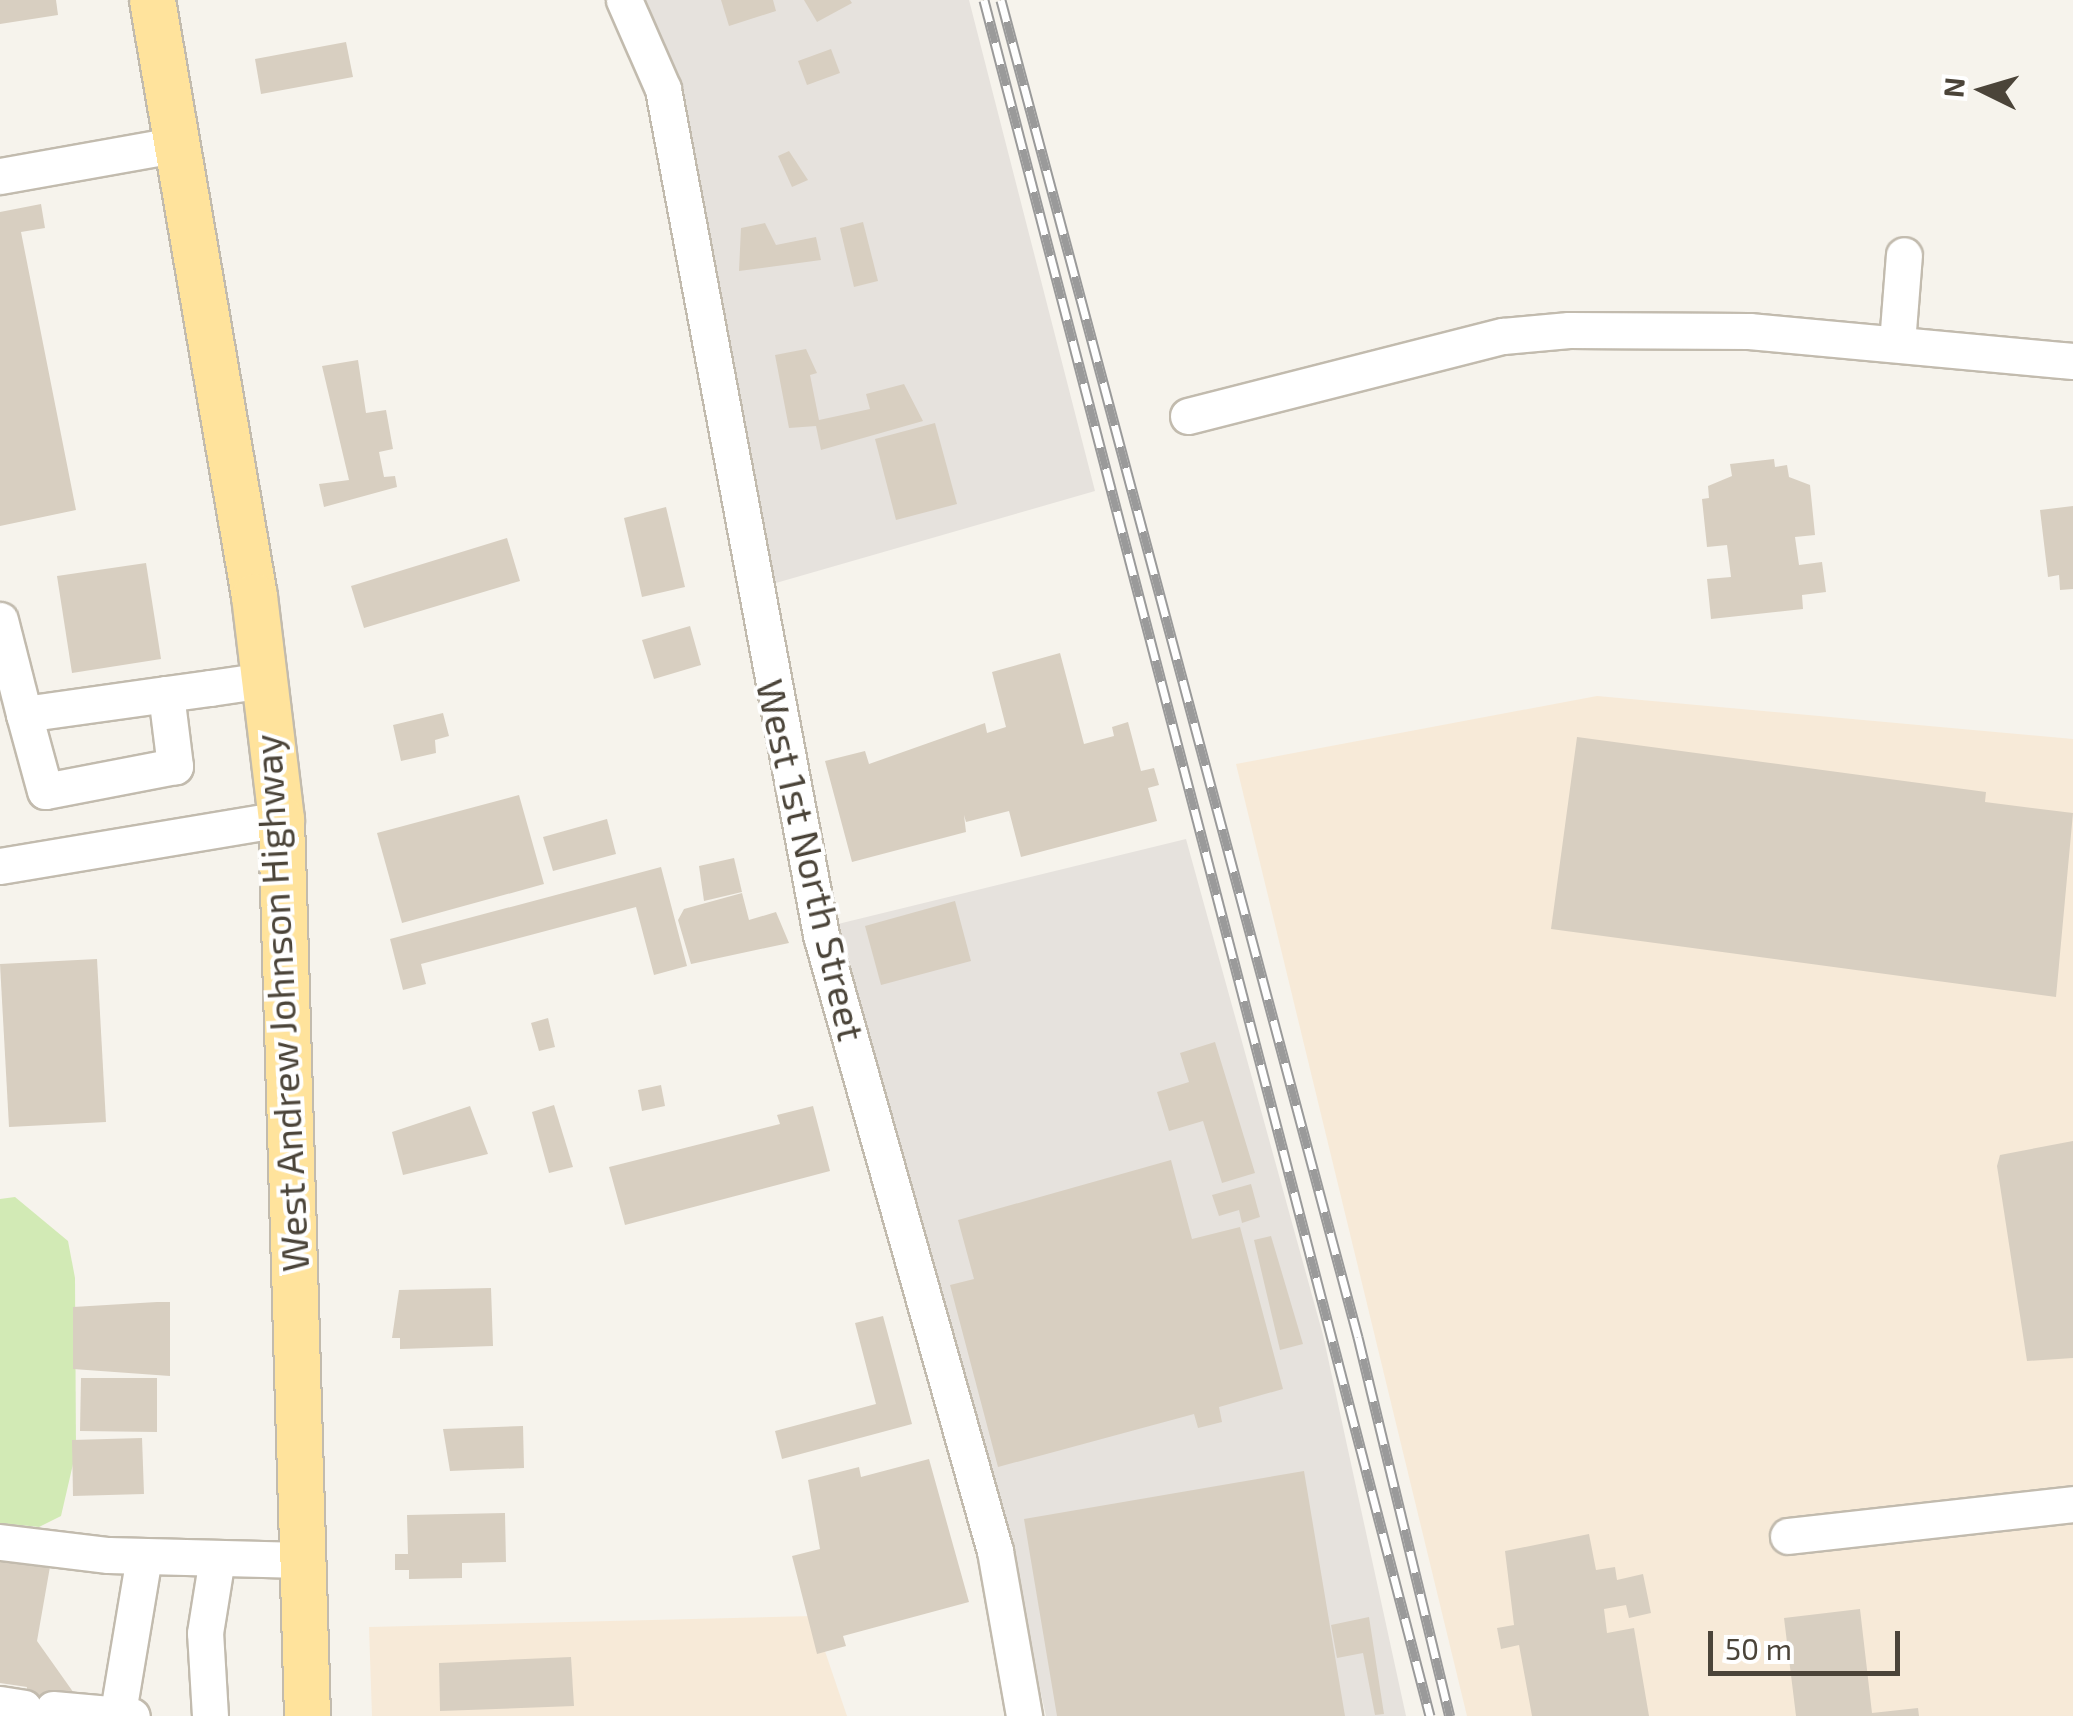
<!DOCTYPE html>
<style>
body{margin:0}
#map{position:relative;width:2073px;height:1716px;overflow:hidden;background:#f6f3ec;font-family:"Exo 2",sans-serif}
div>[style]{position:absolute}
.commercial>*{inset:0;background:#f7ead8}
.industrial>*{inset:0;background:#e6e2dd}
.green>*{inset:0;background:#d2eab5}
.building>*{inset:0;background:#d8cfc1}
.roads{filter:drop-shadow(2px 0 #c2bbae) drop-shadow(-2px 0 #c2bbae) drop-shadow(0 2px #c2bbae) drop-shadow(0 -2px #c2bbae)}
.minor>*{height:35px;margin:-17.5px;padding:0 17.5px;transform-origin:17.5px;border-radius:17.5px;background:#fff}
.major>*{height:45px;margin:-22.5px;padding:0 22.5px;transform-origin:22.5px;border-radius:22.5px;background:#ffe39c}
.rail>*{height:11px;margin-top:-5.5px;transform-origin:0;background:repeating-linear-gradient(90deg,#fff 0 22px,#9a9a9a 0 44px);box-sizing:border-box;border-block:2px solid #9a9a9a}
span{translate:-50% -50%;white-space:nowrap;text-align:center;line-height:1.15;-webkit-text-stroke:8px #fff;paint-order:stroke}
.street-label{font-size:38px;color:#4b4439}
.north{position:absolute;left:1933px;top:40px;width:100px;height:100px;-webkit-text-stroke:8px #fff;paint-order:stroke;rotate:275deg;font-size:28px;font-weight:700;line-height:40px;text-align:center;color:#4b4439}
.north::after{content:'';display:block;margin:auto;width:35px;height:45px;background:#4b4439;clip-path:polygon(50% 0,100% 100%,50% 72%,0 100%)}
.scale{position:absolute;left:1708px;top:1631px;width:192px;height:45px;box-sizing:border-box;border:5px solid #4b4439;border-top:0;padding-left:12px;font-size:30px;line-height:35px;white-space:nowrap;color:#4b4439;-webkit-text-stroke:8px #fff;paint-order:stroke}
</style>
<div id="map">
<div class="commercial">
<i style="clip-path:polygon(1597px 696px,2073px 739px,2073px 1716px,1467px 1716px,1236px 764px)"></i>
<i style="clip-path:polygon(813px 1616px,847px 1716px,372px 1716px,369px 1627px)"></i>
</div>
<div class="industrial">
<i style="clip-path:polygon(624px 0,969px 0,1095px 491px,752px 590px,726px 412px)"></i>
<i style="clip-path:polygon(1186px 839px,1323px 1335px,1406px 1716px,1046px 1716px,992px 1472px,838px 924px)"></i>
</div>
<div class="green">
<i style="clip-path:polygon(15px 1197px,68px 1241px,75px 1278px,76px 1451px,61px 1516px,39px 1527px,0 1523px,0 1199px)"></i>
</div>
<div class="building">
<i style="clip-path:polygon(0 0,56px 0,58px 15px,0 24px)"></i>
<i style="clip-path:polygon(721px 0,773px 0,776px 11px,729px 26px)"></i>
<i style="clip-path:polygon(804px 0,850px 0,852px 3px,817px 22px)"></i>
<i style="clip-path:polygon(346px 42px,353px 77px,261px 94px,255px 59px)"></i>
<i style="clip-path:polygon(831px 49px,840px 73px,807px 85px,798px 61px)"></i>
<i style="clip-path:polygon(789px 151px,808px 180px,792px 187px,778px 156px)"></i>
<i style="clip-path:polygon(41px 204px,45px 228px,21px 232px,76px 510px,0 526px,0 212px)"></i>
<i style="clip-path:polygon(863px 222px,878px 281px,854px 287px,840px 228px)"></i>
<i style="clip-path:polygon(765px 223px,776px 245px,816px 237px,821px 260px,739px 271px,741px 228px)"></i>
<i style="clip-path:polygon(806px 349px,817px 373px,810px 375px,819px 420px,870px 409px,866px 394px,904px 384px,923px 421px,821px 450px,816px 426px,789px 428px,775px 355px)"></i>
<i style="clip-path:polygon(358px 360px,366px 413px,386px 410px,393px 449px,379px 452px,384px 477px,395px 476px,397px 487px,324px 507px,319px 484px,349px 480px,322px 366px)"></i>
<i style="clip-path:polygon(935px 423px,957px 504px,896px 520px,875px 439px)"></i>
<i style="clip-path:polygon(1774px 459px,1775px 467px,1787px 465px,1789px 477px,1810px 485px,1815px 535px,1795px 537px,1799px 565px,1822px 562px,1826px 592px,1802px 595px,1803px 609px,1711px 619px,1707px 579px,1731px 577px,1727px 545px,1707px 547px,1702px 499px,1709px 498px,1708px 486px,1732px 476px,1730px 464px)"></i>
<i style="clip-path:polygon(2073px 506px,2073px 589px,2060px 590px,2059px 575px,2048px 577px,2040px 510px)"></i>
<i style="clip-path:polygon(666px 507px,685px 587px,642px 597px,624px 518px)"></i>
<i style="clip-path:polygon(507px 538px,520px 581px,364px 628px,351px 586px)"></i>
<i style="clip-path:polygon(146px 563px,161px 659px,72px 673px,57px 576px)"></i>
<i style="clip-path:polygon(690px 626px,701px 665px,654px 679px,642px 640px)"></i>
<i style="clip-path:polygon(1060px 653px,1084px 744px,1114px 736px,1112px 727px,1128px 722px,1141px 771px,1154px 768px,1159px 785px,1148px 788px,1157px 821px,1021px 857px,1009px 811px,966px 822px,964px 815px,966px 832px,852px 862px,825px 761px,865px 751px,869px 764px,985px 723px,987px 733px,1006px 727px,992px 672px)"></i>
<i style="clip-path:polygon(443px 713px,449px 736px,435px 740px,436px 753px,401px 761px,393px 725px)"></i>
<i style="clip-path:polygon(1577px 737px,1986px 792px,1985px 802px,2073px 813px,2056px 997px,1551px 929px)"></i>
<i style="clip-path:polygon(519px 795px,544px 884px,402px 923px,377px 833px)"></i>
<i style="clip-path:polygon(607px 819px,616px 854px,553px 871px,543px 837px)"></i>
<i style="clip-path:polygon(734px 858px,742px 892px,704px 901px,699px 866px)"></i>
<i style="clip-path:polygon(661px 867px,687px 966px,654px 975px,636px 907px,421px 964px,426px 984px,403px 990px,390px 939px)"></i>
<i style="clip-path:polygon(742px 893px,749px 920px,776px 912px,789px 943px,691px 964px,678px 920px,684px 909px)"></i>
<i style="clip-path:polygon(955px 901px,971px 961px,881px 985px,865px 926px)"></i>
<i style="clip-path:polygon(97px 959px,106px 1122px,9px 1127px,0 964px)"></i>
<i style="clip-path:polygon(548px 1018px,555px 1047px,539px 1051px,531px 1023px)"></i>
<i style="clip-path:polygon(1215px 1042px,1255px 1173px,1222px 1183px,1203px 1121px,1169px 1131px,1157px 1092px,1189px 1082px,1180px 1053px)"></i>
<i style="clip-path:polygon(661px 1085px,665px 1106px,642px 1111px,638px 1090px)"></i>
<i style="clip-path:polygon(554px 1105px,573px 1167px,549px 1173px,532px 1112px)"></i>
<i style="clip-path:polygon(470px 1106px,488px 1154px,403px 1175px,392px 1132px)"></i>
<i style="clip-path:polygon(813px 1106px,830px 1171px,625px 1225px,609px 1167px,780px 1124px,777px 1115px)"></i>
<i style="clip-path:polygon(2073px 1141px,2073px 1358px,2027px 1361px,1997px 1166px,2000px 1155px)"></i>
<i style="clip-path:polygon(1171px 1160px,1192px 1239px,1240px 1227px,1283px 1389px,1219px 1407px,1222px 1422px,1198px 1428px,1194px 1414px,998px 1467px,950px 1285px,974px 1279px,958px 1220px)"></i>
<i style="clip-path:polygon(1251px 1184px,1260px 1217px,1242px 1223px,1239px 1210px,1219px 1216px,1212px 1195px)"></i>
<i style="clip-path:polygon(1271px 1236px,1303px 1344px,1280px 1350px,1254px 1240px)"></i>
<i style="clip-path:polygon(491px 1288px,493px 1346px,400px 1349px,400px 1338px,392px 1338px,399px 1290px)"></i>
<i style="clip-path:polygon(157px 1302px,170px 1302px,170px 1376px,73px 1369px,73px 1307px)"></i>
<i style="clip-path:polygon(883px 1316px,912px 1424px,782px 1459px,775px 1431px,876px 1404px,855px 1323px)"></i>
<i style="clip-path:polygon(81px 1378px,157px 1378px,157px 1432px,80px 1431px)"></i>
<i style="clip-path:polygon(523px 1426px,524px 1468px,450px 1471px,443px 1429px)"></i>
<i style="clip-path:polygon(142px 1438px,144px 1494px,73px 1496px,72px 1440px)"></i>
<i style="clip-path:polygon(929px 1459px,969px 1602px,843px 1636px,846px 1646px,817px 1654px,792px 1556px,820px 1549px,808px 1480px,859px 1467px,861px 1477px)"></i>
<i style="clip-path:polygon(1304px 1471px,1345px 1716px,1057px 1716px,1024px 1519px)"></i>
<i style="clip-path:polygon(505px 1513px,506px 1562px,462px 1563px,462px 1578px,409px 1579px,409px 1570px,395px 1570px,395px 1554px,408px 1554px,407px 1515px)"></i>
<i style="clip-path:polygon(1589px 1534px,1596px 1570px,1615px 1567px,1617px 1580px,1643px 1574px,1651px 1613px,1629px 1618px,1626px 1605px,1604px 1609px,1607px 1633px,1634px 1628px,1649px 1716px,1532px 1716px,1519px 1645px,1501px 1649px,1497px 1628px,1514px 1625px,1505px 1551px)"></i>
<i style="clip-path:polygon(0 1552px,51px 1561px,37px 1641px,76px 1696px,22px 1716px,27px 1687px,0 1683px)"></i>
<i style="clip-path:polygon(1860px 1609px,1872px 1713px,1918px 1708px,1919px 1716px,1796px 1716px,1784px 1618px)"></i>
<i style="clip-path:polygon(1369px 1617px,1384px 1714px,1375px 1715px,1363px 1653px,1337px 1658px,1331px 1625px)"></i>
<i style="clip-path:polygon(571px 1657px,574px 1706px,440px 1711px,439px 1663px)"></i>
</div>
<div class="roads">
<div class="minor">
<i style="left:624px;top:0;width:97px;rotate:66.3deg"></i>
<i style="left:663px;top:89px;width:861px;rotate:79.42deg"></i>
<i style="left:821px;top:935px;width:640px;rotate:74.23deg"></i>
<i style="left:995px;top:1551px;width:168px;rotate:80deg"></i>
<i style="left:0;top:176px;width:182px;rotate:-10.1deg"></i>
<i style="left:1897px;top:343px;width:88px;rotate:-85.5deg"></i>
<i style="left:1188px;top:416px;width:325px;rotate:-14.3deg"></i>
<i style="left:1503px;top:336px;width:66px;rotate:-5.2deg"></i>
<i style="left:1569px;top:330px;width:180px;rotate:0.3deg"></i>
<i style="left:1749px;top:331px;width:325px;rotate:5.3deg"></i>
<i style="left:0;top:620px;width:97px;rotate:75.7deg"></i>
<i style="left:166px;top:694px;width:73px;rotate:82.9deg"></i>
<i style="left:175px;top:766px;width:132px;rotate:169.1deg"></i>
<i style="left:45px;top:791px;width:80px;rotate:-105.3deg"></i>
<i style="left:24px;top:714px;width:143px;rotate:-8deg"></i>
<i style="left:166px;top:694px;width:44px;rotate:-7.8deg"></i>
<i style="left:210px;top:688px;width:55px;rotate:-8.4deg"></i>
<i style="left:0;top:866px;width:285px;rotate:-9.5deg"></i>
<i style="left:1788px;top:1536px;width:287px;rotate:-6.4deg"></i>
<i style="left:0;top:1542px;width:109px;rotate:6.9deg"></i>
<i style="left:108px;top:1555px;width:194px;rotate:1.5deg"></i>
<i style="left:0;top:1704px;width:24px;rotate:9deg"></i>
<i style="left:53px;top:1709px;width:79px;rotate:5.1deg"></i>
<i style="left:118px;top:1712px;width:158px;rotate:-80.5deg"></i>
<i style="left:210px;top:1716px;width:83px;rotate:-93.4deg"></i>
<i style="left:205px;top:1633px;width:76px;rotate:-80.9deg"></i>
</div>
<div class="major">
<i style="left:152px;top:0;width:605px;rotate:80.29deg"></i>
<i style="left:254px;top:596px;width:225px;rotate:83.1deg"></i>
<i style="left:281px;top:819px;width:897px;rotate:88.34deg"></i>
</div>
</div>
<div class="rail">
<i style="left:984px;top:0;width:1773px;rotate:75.43deg"></i>
<i style="left:1001px;top:0;width:1384px;rotate:75.05deg"></i>
<i style="left:1358px;top:1337px;width:390px;rotate:76.4deg"></i>
</div>
<div class="street-label">
<span style="left:811px;top:860px;rotate:77deg">West 1st North Street</span>
<span style="left:281px;top:1003px;rotate:-93deg">West Andrew Johnson Highway</span>
</div>
<div class="north">N</div>
<div class="scale">50 m</div>
</div>
